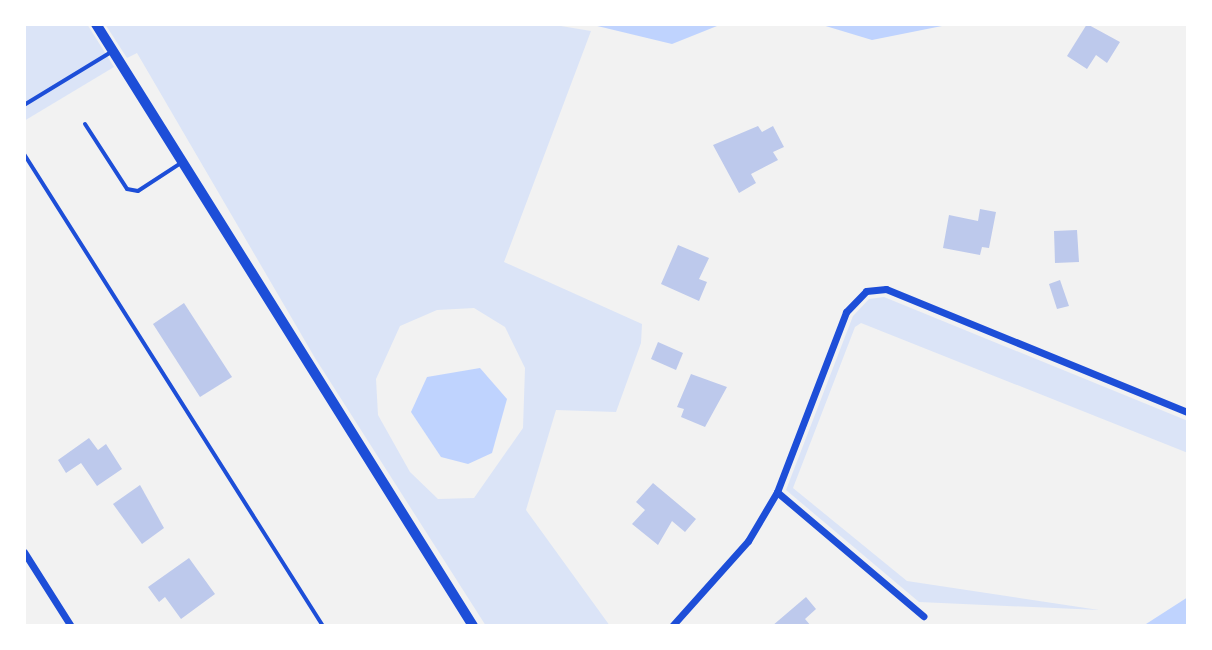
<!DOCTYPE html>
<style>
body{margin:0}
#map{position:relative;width:1212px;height:650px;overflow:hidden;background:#f2f2f2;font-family:"Varela Round",sans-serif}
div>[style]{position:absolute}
.green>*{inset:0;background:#dbe4f7}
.water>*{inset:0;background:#bfd3fe}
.building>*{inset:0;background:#bdc9ec}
.service>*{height:4px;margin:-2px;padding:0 2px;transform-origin:2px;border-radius:2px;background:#1d4ed8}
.minor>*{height:7px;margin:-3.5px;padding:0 3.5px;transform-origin:3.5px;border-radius:3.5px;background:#1d4ed8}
.secondary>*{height:10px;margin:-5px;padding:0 5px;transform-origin:5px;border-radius:5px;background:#1d4ed8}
span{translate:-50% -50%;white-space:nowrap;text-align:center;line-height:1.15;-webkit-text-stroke:8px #fff;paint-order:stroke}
.frame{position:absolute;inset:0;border:26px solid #fff;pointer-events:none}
</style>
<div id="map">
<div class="green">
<i style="clip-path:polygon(24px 24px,87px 24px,114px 67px,24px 121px)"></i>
<i style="clip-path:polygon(evenodd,105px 24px,549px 24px,591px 31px,504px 262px,642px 324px,641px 343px,616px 412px,556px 410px,526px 510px,610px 626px,486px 626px,315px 358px,137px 53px,127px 58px,105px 24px,474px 308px,505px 327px,525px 368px,523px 428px,474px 498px,438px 499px,410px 472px,378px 415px,376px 379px,400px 326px,437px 310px,474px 308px)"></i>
<i style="clip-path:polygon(884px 297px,1188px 421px,1188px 453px,861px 323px,855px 327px,793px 488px,907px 581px,1099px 610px,919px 602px,786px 490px,853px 316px,869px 299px)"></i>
</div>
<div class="water">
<i style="clip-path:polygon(589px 24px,722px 24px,672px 44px)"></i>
<i style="clip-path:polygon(819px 24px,952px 24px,872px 40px)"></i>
<i style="clip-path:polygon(480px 368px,507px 399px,492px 453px,468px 464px,441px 457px,411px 412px,427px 377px)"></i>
<i style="clip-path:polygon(1188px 597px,1188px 626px,1144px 626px,1146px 624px)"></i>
</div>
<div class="building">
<i style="clip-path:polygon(1087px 24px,1120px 42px,1107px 63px,1096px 55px,1087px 69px,1067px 56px)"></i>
<i style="clip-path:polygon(758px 126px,762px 132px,773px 126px,784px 147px,773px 152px,778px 160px,751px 174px,756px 183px,739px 193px,713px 145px)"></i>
<i style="clip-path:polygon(980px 209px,996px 212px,989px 248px,982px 247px,980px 255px,943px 248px,949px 215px,978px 221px)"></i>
<i style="clip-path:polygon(1077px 230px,1079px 262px,1055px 263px,1054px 231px)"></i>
<i style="clip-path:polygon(678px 245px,709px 258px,699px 279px,707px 282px,699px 301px,661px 284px)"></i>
<i style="clip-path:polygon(1060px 280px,1069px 306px,1057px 309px,1049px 284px)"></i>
<i style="clip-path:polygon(184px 303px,232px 377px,200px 397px,153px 324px)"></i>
<i style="clip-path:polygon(658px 342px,683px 353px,676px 370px,651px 359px)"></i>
<i style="clip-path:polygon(691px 374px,727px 387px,705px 427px,681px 417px,684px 409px,677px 407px)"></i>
<i style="clip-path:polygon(89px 438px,98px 450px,106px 444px,122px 469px,97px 486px,81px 463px,66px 473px,58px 460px)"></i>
<i style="clip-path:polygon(653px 483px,696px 519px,685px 532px,672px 521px,658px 545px,632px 524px,645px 510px,636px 502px)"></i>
<i style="clip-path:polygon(140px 485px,164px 528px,142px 544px,113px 504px)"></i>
<i style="clip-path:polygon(189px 558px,215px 594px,181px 619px,165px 597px,159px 602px,148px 587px)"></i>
<i style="clip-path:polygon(806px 597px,816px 609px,805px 619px,811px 626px,772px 626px)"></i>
</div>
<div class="service">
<i style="left:24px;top:105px;width:102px;rotate:-31.3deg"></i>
<i style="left:85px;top:124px;width:77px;rotate:57.1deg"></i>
<i style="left:127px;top:189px;width:11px;rotate:10deg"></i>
<i style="left:138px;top:191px;width:51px;rotate:-33.1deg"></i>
<i style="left:24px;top:154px;width:559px;rotate:57.65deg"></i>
</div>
<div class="minor">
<i style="left:777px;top:492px;width:192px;rotate:40.3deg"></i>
<i style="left:24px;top:552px;width:88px;rotate:57.6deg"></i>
<i style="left:672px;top:626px;width:114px;rotate:-48.2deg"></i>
<i style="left:748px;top:541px;width:57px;rotate:-59.4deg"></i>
<i style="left:777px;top:492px;width:193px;rotate:-69deg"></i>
<i style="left:846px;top:312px;width:29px;rotate:-46deg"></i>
<i style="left:866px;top:291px;width:20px;rotate:-6deg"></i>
<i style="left:886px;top:289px;width:326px;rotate:22.2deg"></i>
</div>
<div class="secondary">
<i style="left:96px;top:24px;width:710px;rotate:57.94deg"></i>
</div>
<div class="frame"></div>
</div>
